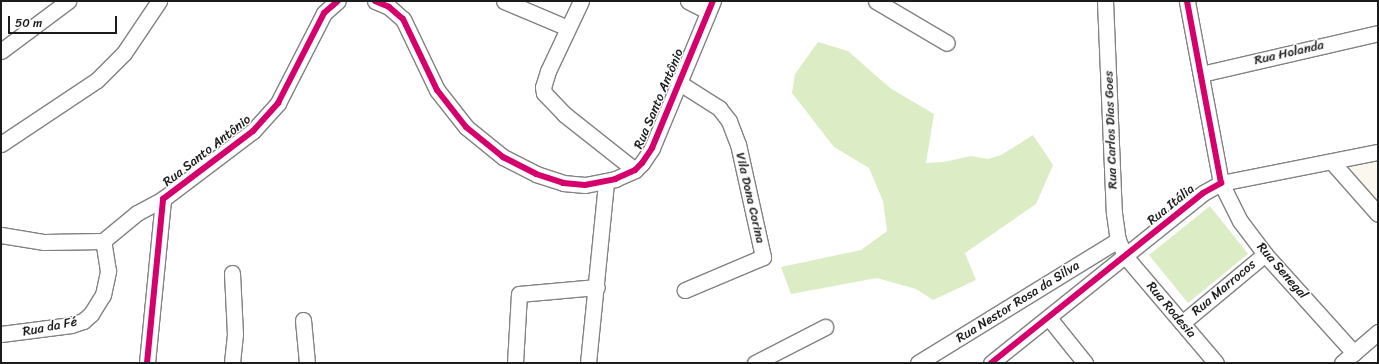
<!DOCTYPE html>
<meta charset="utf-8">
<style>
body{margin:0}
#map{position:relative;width:1379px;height:364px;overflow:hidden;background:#fff;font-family:Sriracha,sans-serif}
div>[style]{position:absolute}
.built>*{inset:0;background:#fbf6ee}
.green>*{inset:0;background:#dcedc5}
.roads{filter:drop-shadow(1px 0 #828282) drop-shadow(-1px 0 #828282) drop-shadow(0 1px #828282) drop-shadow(0 -1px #828282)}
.street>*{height:15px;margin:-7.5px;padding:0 7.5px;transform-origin:7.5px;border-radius:7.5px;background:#fff}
.cycleway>*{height:6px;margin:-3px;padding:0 3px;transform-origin:3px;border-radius:3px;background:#d6006c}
span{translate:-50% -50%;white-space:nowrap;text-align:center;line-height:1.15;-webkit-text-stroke:3px #fff;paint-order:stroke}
.street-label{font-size:13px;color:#1c1c1c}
.frame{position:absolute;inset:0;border:2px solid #1c1c1c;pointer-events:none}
.scale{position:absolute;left:8px;top:16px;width:109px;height:18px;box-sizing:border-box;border:2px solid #1c1c1c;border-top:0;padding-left:5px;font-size:12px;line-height:14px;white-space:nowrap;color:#1c1c1c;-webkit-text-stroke:3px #fff;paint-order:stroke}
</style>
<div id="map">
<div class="built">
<i style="clip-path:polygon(1378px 158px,1378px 204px,1344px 165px)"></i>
</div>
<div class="green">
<i style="clip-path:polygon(818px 42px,848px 51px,890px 88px,934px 114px,926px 163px,944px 162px,971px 156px,988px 159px,1001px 155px,1033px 135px,1053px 165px,1036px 204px,965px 253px,976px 280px,933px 300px,916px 289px,877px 278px,791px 294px,781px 267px,861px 250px,887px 231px,883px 201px,869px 168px,834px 147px,792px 93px,795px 74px)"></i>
<i style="clip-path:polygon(1210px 206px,1248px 254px,1188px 303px,1149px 255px)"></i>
</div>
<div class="roads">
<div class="street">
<i style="left:375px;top:1px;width:15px;rotate:23deg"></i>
<i style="left:389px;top:7px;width:18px;rotate:41deg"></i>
<i style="left:403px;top:19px;width:79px;rotate:64.4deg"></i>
<i style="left:437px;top:90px;width:47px;rotate:51.9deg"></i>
<i style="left:466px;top:127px;width:48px;rotate:39deg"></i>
<i style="left:503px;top:157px;width:37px;rotate:27deg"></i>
<i style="left:536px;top:174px;width:28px;rotate:18deg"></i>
<i style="left:563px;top:183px;width:22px;rotate:5deg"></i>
<i style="left:585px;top:185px;width:31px;rotate:-11deg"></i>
<i style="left:615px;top:179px;width:22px;rotate:-24deg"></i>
<i style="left:635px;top:170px;width:10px;rotate:-45deg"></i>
<i style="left:642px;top:163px;width:18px;rotate:-56deg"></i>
<i style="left:652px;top:148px;width:159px;rotate:-67.5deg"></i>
<i style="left:504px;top:1px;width:69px;rotate:22.9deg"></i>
<i style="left:581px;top:1px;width:77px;rotate:115.2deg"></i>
<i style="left:548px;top:71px;width:17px;rotate:107deg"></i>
<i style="left:543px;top:87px;width:6px;rotate:81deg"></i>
<i style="left:544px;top:93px;width:29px;rotate:46deg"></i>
<i style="left:564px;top:114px;width:90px;rotate:38.3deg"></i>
<i style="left:688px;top:1px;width:22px;rotate:27deg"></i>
<i style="left:876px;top:1px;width:82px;rotate:30.6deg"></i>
<i style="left:1105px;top:1px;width:212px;rotate:87.6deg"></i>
<i style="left:1114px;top:213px;width:27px;rotate:82deg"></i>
<i style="left:1118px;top:240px;width:17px;rotate:66deg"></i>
<i style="left:1125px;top:256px;width:140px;rotate:49.6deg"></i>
<i style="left:1px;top:51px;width:84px;rotate:-36.7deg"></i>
<i style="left:1201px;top:74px;width:182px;rotate:-13deg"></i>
<i style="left:678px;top:82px;width:49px;rotate:32.4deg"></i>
<i style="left:719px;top:108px;width:16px;rotate:52deg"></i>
<i style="left:729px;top:121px;width:25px;rotate:69deg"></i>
<i style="left:738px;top:144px;width:116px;rotate:77.5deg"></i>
<i style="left:763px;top:257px;width:85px;rotate:157.1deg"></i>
<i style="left:1px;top:144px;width:115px;rotate:-33.7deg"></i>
<i style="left:97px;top:80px;width:38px;rotate:-45deg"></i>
<i style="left:124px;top:53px;width:63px;rotate:-56.1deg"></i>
<i style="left:1332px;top:162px;width:69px;rotate:48.5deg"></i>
<i style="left:1px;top:235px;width:44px;rotate:9.2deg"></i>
<i style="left:44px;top:242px;width:59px;rotate:-1deg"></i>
<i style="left:103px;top:241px;width:44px;rotate:-39.5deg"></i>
<i style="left:137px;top:213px;width:30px;rotate:-28deg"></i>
<i style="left:232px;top:273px;width:61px;rotate:87.2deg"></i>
<i style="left:235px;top:334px;width:29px;rotate:96deg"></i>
<i style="left:1049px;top:318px;width:58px;rotate:51.3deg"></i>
<i style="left:303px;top:320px;width:43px;rotate:84.7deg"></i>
<i style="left:1182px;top:323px;width:108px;rotate:-39.7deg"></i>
<i style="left:1px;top:334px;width:71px;rotate:-7.3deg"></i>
<i style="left:71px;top:325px;width:13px;rotate:-18deg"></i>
<i style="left:83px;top:321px;width:11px;rotate:-41deg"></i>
<i style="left:91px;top:314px;width:22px;rotate:-58deg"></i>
<i style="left:103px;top:295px;width:25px;rotate:-78deg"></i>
<i style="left:108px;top:271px;width:30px;rotate:-99deg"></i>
<i style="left:1354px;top:353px;width:133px;rotate:-132deg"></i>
<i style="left:1265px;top:254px;width:41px;rotate:-127.1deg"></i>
<i style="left:1240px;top:221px;width:42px;rotate:-116.6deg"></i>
<i style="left:1221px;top:183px;width:160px;rotate:-11.2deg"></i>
<i style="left:147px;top:363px;width:165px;rotate:-84.4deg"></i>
<i style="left:163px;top:199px;width:113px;rotate:-37.1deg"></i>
<i style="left:253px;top:131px;width:38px;rotate:-48deg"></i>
<i style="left:278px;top:103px;width:101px;rotate:-62.9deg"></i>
<i style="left:324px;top:13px;width:18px;rotate:-41deg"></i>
<i style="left:515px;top:363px;width:69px;rotate:-86.7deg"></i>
<i style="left:519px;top:294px;width:78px;rotate:-5.1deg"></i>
<i style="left:588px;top:363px;width:182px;rotate:-84.3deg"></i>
<i style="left:755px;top:363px;width:79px;rotate:-27.2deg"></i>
<i style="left:918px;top:363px;width:235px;rotate:-31.6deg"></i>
<i style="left:991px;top:363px;width:272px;rotate:-38.7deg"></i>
<i style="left:1203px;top:193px;width:21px;rotate:-29deg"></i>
<i style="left:1221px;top:183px;width:185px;rotate:-100.6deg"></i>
<i style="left:1342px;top:363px;width:48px;rotate:-40.7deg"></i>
</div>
</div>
<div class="cycleway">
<i style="left:375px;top:1px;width:15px;rotate:23deg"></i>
<i style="left:389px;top:7px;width:18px;rotate:41deg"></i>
<i style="left:403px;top:19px;width:79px;rotate:64.4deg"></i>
<i style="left:437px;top:90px;width:47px;rotate:51.9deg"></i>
<i style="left:466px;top:127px;width:48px;rotate:39deg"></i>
<i style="left:503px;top:157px;width:37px;rotate:27deg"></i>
<i style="left:536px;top:174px;width:28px;rotate:18deg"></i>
<i style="left:563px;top:183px;width:22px;rotate:5deg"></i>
<i style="left:585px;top:185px;width:31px;rotate:-11deg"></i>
<i style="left:615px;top:179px;width:22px;rotate:-24deg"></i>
<i style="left:635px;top:170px;width:10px;rotate:-45deg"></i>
<i style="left:642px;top:163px;width:18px;rotate:-56deg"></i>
<i style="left:652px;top:148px;width:159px;rotate:-67.5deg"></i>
<i style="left:147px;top:363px;width:165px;rotate:-84.4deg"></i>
<i style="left:163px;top:199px;width:113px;rotate:-37.1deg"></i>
<i style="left:253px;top:131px;width:38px;rotate:-48deg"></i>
<i style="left:278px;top:103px;width:101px;rotate:-62.9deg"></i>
<i style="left:324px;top:13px;width:18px;rotate:-41deg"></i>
<i style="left:991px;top:363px;width:272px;rotate:-38.7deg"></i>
<i style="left:1203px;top:193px;width:21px;rotate:-29deg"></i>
<i style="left:1221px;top:183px;width:185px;rotate:-100.6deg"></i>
</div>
<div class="street-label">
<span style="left:1289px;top:53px;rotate:-13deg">Rua Holanda</span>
<span style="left:659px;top:99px;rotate:-67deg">Rua Santo Antônio</span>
<span style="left:1111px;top:130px;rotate:-92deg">Rua Carlos Dias Goes</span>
<span style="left:207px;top:151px;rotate:-38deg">Rua Santo Antônio</span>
<span style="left:750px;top:198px;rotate:77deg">Vila Dona Corina</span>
<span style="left:1171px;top:205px;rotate:-39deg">Rua Itália</span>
<span style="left:1282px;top:271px;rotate:49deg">Rua Senegal</span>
<span style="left:1224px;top:288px;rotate:-40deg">Rua Marrocos</span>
<span style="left:1018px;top:302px;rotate:-32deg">Rua Nestor Rosa da Silva</span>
<span style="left:1171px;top:310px;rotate:50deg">Rua Rodesia</span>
<span style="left:50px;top:327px;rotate:-11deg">Rua da Fé</span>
</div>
<div class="frame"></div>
<div class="scale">50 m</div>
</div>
